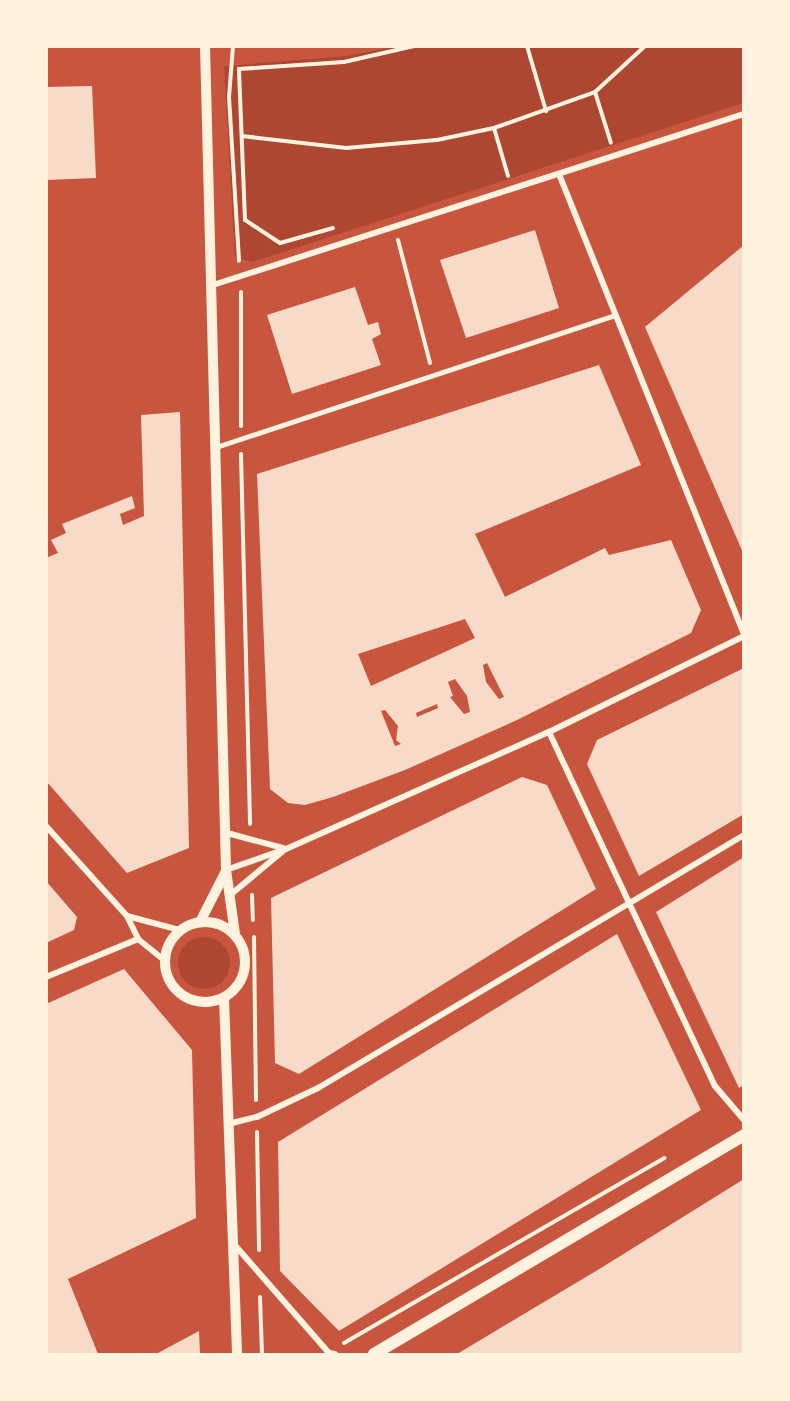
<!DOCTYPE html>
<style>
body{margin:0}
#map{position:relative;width:790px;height:1401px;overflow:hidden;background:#c8553d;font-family:Poppins,sans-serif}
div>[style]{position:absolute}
.green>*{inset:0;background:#ae4732}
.round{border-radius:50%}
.building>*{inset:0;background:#f7dbc8}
.path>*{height:4px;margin:-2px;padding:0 2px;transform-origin:2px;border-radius:2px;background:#fff3e0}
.pedestrian>*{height:5px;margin:-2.5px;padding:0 2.5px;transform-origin:2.5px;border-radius:2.5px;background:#fff3e0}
.minor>*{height:6px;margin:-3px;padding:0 3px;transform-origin:3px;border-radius:3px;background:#fff3e0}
.tertiary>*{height:10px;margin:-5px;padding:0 5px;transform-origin:5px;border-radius:5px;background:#fff3e0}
.tertiary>.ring{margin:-5px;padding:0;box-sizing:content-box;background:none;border:10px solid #fff3e0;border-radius:50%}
.secondary>*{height:12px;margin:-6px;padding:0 6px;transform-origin:6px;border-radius:6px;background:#fff3e0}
span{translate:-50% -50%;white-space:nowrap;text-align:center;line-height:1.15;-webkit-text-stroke:6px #fff3e0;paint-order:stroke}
.frame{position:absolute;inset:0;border:48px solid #fff3e0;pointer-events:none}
</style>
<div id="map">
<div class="green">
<i style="clip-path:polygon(398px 46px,743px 47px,743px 103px,252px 262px,235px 257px,224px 66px,347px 56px)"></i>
<i class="round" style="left:178px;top:937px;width:52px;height:52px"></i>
</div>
<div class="building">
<i style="clip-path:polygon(92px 86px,96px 178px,46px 180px,46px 87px)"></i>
<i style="clip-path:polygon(535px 230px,559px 308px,466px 338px,440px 260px)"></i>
<i style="clip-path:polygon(744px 245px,744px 555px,645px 327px)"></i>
<i style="clip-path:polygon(355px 287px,368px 325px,378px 322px,381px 334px,372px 339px,381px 365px,292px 394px,267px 315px)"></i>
<i style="clip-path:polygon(evenodd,599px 365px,641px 465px,475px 534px,505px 597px,605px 548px,609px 555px,671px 540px,701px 610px,691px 633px,515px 721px,405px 770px,333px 797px,305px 805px,288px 803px,270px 789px,257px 474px,599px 365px,465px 619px,475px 638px,371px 686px,358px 654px,465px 619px,599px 365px,487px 663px,504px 697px,499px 699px,486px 682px,483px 665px,487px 663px,599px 365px,455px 679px,467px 696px,470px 712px,464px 714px,450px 697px,453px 696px,448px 682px,455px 679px,599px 365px,437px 704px,438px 708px,417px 717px,416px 713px,437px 704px,599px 365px,385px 710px,398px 726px,396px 740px,401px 744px,395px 746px,381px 711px,385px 710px)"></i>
<i style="clip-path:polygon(180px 412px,189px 848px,127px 873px,46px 781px,46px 558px,58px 553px,51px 540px,66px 533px,62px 524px,132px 496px,135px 508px,120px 514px,123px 525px,144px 516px,141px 415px)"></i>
<i style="clip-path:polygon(744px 668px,744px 814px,639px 876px,587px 764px,597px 740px)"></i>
<i style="clip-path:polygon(522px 777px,547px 785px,596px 889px,299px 1074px,275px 1063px,271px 898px)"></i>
<i style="clip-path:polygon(744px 857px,744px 1085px,739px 1088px,656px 912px)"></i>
<i style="clip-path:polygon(46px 881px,77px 917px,74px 930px,46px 943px)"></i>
<i style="clip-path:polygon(617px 934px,701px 1110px,339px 1331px,280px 1271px,278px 1142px)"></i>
<i style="clip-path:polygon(124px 969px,192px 1050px,196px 1218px,68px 1279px,98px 1354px,46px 1354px,46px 1004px)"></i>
<i style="clip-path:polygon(744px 1179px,744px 1354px,457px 1354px,601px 1268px)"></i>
<i style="clip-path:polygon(199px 1331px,200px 1354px,156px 1354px)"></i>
</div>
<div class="path">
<i style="left:233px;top:46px;width:51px;rotate:94.5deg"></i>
<i style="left:229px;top:97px;width:164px;rotate:86.5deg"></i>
<i style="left:527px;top:46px;width:68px;rotate:73.7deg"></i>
<i style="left:595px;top:92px;width:53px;rotate:72.6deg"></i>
<i style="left:494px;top:128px;width:50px;rotate:73.7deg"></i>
<i style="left:242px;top:136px;width:105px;rotate:6.6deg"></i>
<i style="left:346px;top:148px;width:91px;rotate:-5deg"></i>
<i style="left:437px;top:140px;width:58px;rotate:-11.9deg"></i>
<i style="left:494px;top:128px;width:107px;rotate:-19.6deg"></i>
<i style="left:595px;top:92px;width:68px;rotate:-42.6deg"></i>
<i style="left:333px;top:228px;width:55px;rotate:164.2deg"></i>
<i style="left:280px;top:243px;width:42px;rotate:-146.7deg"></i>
<i style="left:245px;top:220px;width:151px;rotate:-92.3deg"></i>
<i style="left:239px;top:69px;width:105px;rotate:-3.8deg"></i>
<i style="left:344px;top:62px;width:72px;rotate:-12.9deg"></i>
<i style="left:398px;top:240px;width:127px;rotate:75.4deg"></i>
<i style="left:241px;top:426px;width:134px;rotate:-90deg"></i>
<i style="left:241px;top:454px;width:370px;rotate:88.6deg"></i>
<i style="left:252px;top:895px;width:25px;rotate:88deg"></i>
<i style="left:254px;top:937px;width:163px;rotate:89.3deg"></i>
<i style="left:257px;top:1132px;width:118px;rotate:89deg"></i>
<i style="left:260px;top:1297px;width:57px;rotate:88deg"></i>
<i style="left:344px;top:1343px;width:370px;rotate:-30deg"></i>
</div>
<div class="pedestrian">
<i style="left:216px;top:447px;width:420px;rotate:-18.3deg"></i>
</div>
<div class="minor">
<i style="left:559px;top:174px;width:497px;rotate:68.1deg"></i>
<i style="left:213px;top:285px;width:558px;rotate:-17.85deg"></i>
<i style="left:549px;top:732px;width:391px;rotate:64.9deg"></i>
<i style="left:715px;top:1086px;width:45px;rotate:49.5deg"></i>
<i style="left:46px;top:826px;width:121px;rotate:48deg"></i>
<i style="left:127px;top:916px;width:25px;rotate:64deg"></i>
<i style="left:138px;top:939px;width:33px;rotate:39deg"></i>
<i style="left:227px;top:833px;width:58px;rotate:15deg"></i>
<i style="left:226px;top:870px;width:64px;rotate:-19.3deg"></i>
<i style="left:286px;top:849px;width:288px;rotate:-24deg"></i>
<i style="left:549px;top:732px;width:217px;rotate:-26.2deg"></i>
<i style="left:229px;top:896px;width:70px;rotate:-39.8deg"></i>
<i style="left:127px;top:916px;width:55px;rotate:14.8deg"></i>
<i style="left:46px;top:977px;width:100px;rotate:-22.4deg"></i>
<i style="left:228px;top:1124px;width:30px;rotate:-14deg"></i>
<i style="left:257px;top:1117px;width:68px;rotate:-25.4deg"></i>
<i style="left:318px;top:1088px;width:495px;rotate:-30.7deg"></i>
<i style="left:233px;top:1243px;width:146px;rotate:48.9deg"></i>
<i style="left:329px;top:1353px;width:6px;rotate:9deg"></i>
</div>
<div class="tertiary">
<i style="left:205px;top:46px;width:824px;rotate:88.54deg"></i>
<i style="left:226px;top:870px;width:65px;rotate:82deg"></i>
<i class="ring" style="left:165px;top:922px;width:70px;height:70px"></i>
<i style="left:200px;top:922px;width:57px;rotate:-63deg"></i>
<i style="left:224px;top:998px;width:356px;rotate:87.9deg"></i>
</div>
<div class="secondary">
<i style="left:374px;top:1354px;width:430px;rotate:-30.6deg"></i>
</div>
<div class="frame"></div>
</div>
